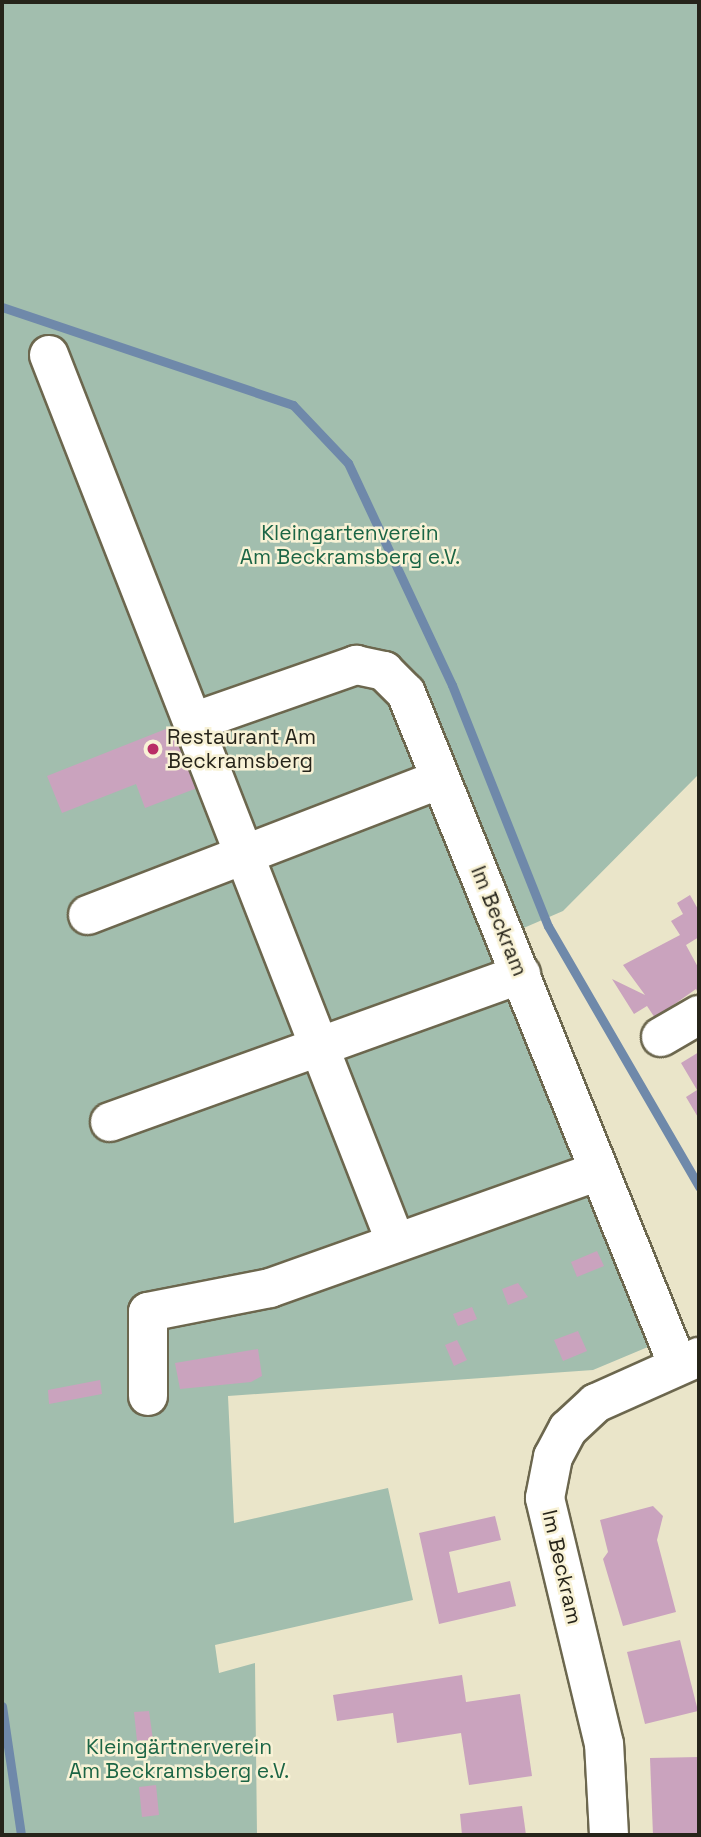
<!DOCTYPE html>
<meta charset="utf-8">
<style>
body{margin:0}
#map{position:relative;width:701px;height:1837px;overflow:hidden;background:#eae5c9;font-family:"Space Grotesk",sans-serif}
div>[style]{position:absolute}
.green>*{inset:0;background:#a2beae}
.stream>*{height:9px;margin:-4.5px;padding:0 4.5px;transform-origin:4.5px;border-radius:4.5px;background:#6f89aa}
.building>*{inset:0;background:#caa3be}
.roads{filter:drop-shadow(2px 0 #6c674e) drop-shadow(-2px 0 #6c674e) drop-shadow(0 2px #6c674e) drop-shadow(0 -2px #6c674e)}
.minor>*{height:38px;margin:-19px;padding:0 19px;transform-origin:19px;border-radius:19px;background:#fff}
.dots>*{width:19px;height:19px;translate:-50% -50%;box-sizing:border-box;border:4px solid #f8f2d6;border-radius:50%}
span{translate:-50% -50%;white-space:nowrap;text-align:center;line-height:1.15;-webkit-text-stroke:5px #f8f2d6;paint-order:stroke}
.park-label{font-size:21px;color:#1b6545}
.poi-label{font-size:21px;color:#26241a}
.left{translate:0 -50%;text-align:left}
.street-label{font-size:21px;color:#26241a}
.frame{position:absolute;inset:0;border:4px solid #26241a;pointer-events:none}
</style>
<div id="map">
<div class="green">
<i style="clip-path:polygon(2px 2px,699px 4px,699px 774px,563px 911px,496px 940px,655px 1344px,593px 1370px,228px 1396px,234px 1523px,388px 1488px,413px 1600px,215px 1645px,219px 1673px,255px 1663px,257px 1835px,2px 1835px)"></i>
</div>
<div class="stream">
<i style="left:2px;top:307px;width:307px;rotate:18.6deg"></i>
<i style="left:293px;top:405px;width:80px;rotate:46.5deg"></i>
<i style="left:348px;top:463px;width:245px;rotate:64.9deg"></i>
<i style="left:452px;top:685px;width:259px;rotate:68.3deg"></i>
<i style="left:548px;top:926px;width:302px;rotate:59.9deg"></i>
<i style="left:2px;top:1706px;width:130px;rotate:81.6deg"></i>
</div>
<div class="building">
<i style="clip-path:polygon(181px 723px,205px 785px,145px 808px,136px 784px,62px 813px,47px 776px)"></i>
<i style="clip-path:polygon(690px 895px,699px 911px,699px 937px,686px 945px,699px 969px,699px 995px,696px 989px,655px 1018px,647px 1006px,634px 1014px,612px 979px,645px 995px,623px 965px,680px 935px,671px 921px,683px 914px,677px 903px)"></i>
<i style="clip-path:polygon(699px 1052px,699px 1119px,686px 1097px,697px 1090px,681px 1063px)"></i>
<i style="clip-path:polygon(597px 1251px,604px 1266px,577px 1277px,571px 1262px)"></i>
<i style="clip-path:polygon(518px 1283px,528px 1297px,508px 1305px,502px 1289px)"></i>
<i style="clip-path:polygon(472px 1307px,477px 1319px,458px 1326px,453px 1314px)"></i>
<i style="clip-path:polygon(578px 1331px,587px 1351px,563px 1361px,554px 1340px)"></i>
<i style="clip-path:polygon(457px 1340px,467px 1360px,454px 1366px,445px 1345px)"></i>
<i style="clip-path:polygon(258px 1349px,262px 1376px,251px 1382px,180px 1389px,175px 1363px)"></i>
<i style="clip-path:polygon(100px 1380px,102px 1394px,49px 1404px,48px 1390px)"></i>
<i style="clip-path:polygon(653px 1506px,663px 1516px,657px 1540px,676px 1612px,623px 1626px,603px 1559px,608px 1552px,600px 1520px)"></i>
<i style="clip-path:polygon(495px 1516px,501px 1540px,449px 1552px,458px 1593px,510px 1581px,516px 1606px,439px 1624px,419px 1533px)"></i>
<i style="clip-path:polygon(680px 1640px,698px 1711px,645px 1724px,627px 1652px)"></i>
<i style="clip-path:polygon(462px 1675px,466px 1702px,520px 1694px,532px 1776px,469px 1785px,461px 1733px,397px 1743px,393px 1713px,337px 1721px,333px 1695px)"></i>
<i style="clip-path:polygon(149px 1711px,153px 1740px,137px 1741px,134px 1712px)"></i>
<i style="clip-path:polygon(699px 1757px,699px 1835px,653px 1835px,650px 1758px)"></i>
<i style="clip-path:polygon(156px 1785px,159px 1815px,142px 1817px,139px 1787px)"></i>
<i style="clip-path:polygon(522px 1806px,526px 1835px,462px 1835px,460px 1814px)"></i>
</div>
<div class="roads">
<div class="minor">
<i style="left:49px;top:355px;width:953px;rotate:68.66deg"></i>
<i style="left:196px;top:721px;width:170px;rotate:-19.3deg"></i>
<i style="left:356px;top:665px;width:29px;rotate:12deg"></i>
<i style="left:384px;top:671px;width:31px;rotate:45deg"></i>
<i style="left:406px;top:693px;width:723px;rotate:67.98deg"></i>
<i style="left:88px;top:915px;width:377px;rotate:-21.1deg"></i>
<i style="left:661px;top:1037px;width:44px;rotate:-30.1deg"></i>
<i style="left:110px;top:1122px;width:437px;rotate:-19.8deg"></i>
<i style="left:148px;top:1396px;width:84px;rotate:-90deg"></i>
<i style="left:148px;top:1312px;width:124px;rotate:-11.1deg"></i>
<i style="left:270px;top:1288px;width:349px;rotate:-19.6deg"></i>
<i style="left:609px;top:1835px;width:91px;rotate:-93.1deg"></i>
<i style="left:604px;top:1744px;width:253px;rotate:-103.5deg"></i>
<i style="left:545px;top:1498px;width:42px;rotate:-79deg"></i>
<i style="left:553px;top:1457px;width:32px;rotate:-62deg"></i>
<i style="left:568px;top:1429px;width:38px;rotate:-43deg"></i>
<i style="left:596px;top:1403px;width:113px;rotate:-24.1deg"></i>
</div>
</div>
<div class="dots">
<i style="left:153px;top:749px;background:#b92d66"></i>
</div>
<div class="park-label">
<span style="left:350px;top:545px">Kleingartenverein<br>Am Beckramsberg e.V.</span>
<span style="left:179px;top:1759px">Kleingärtnerverein<br>Am Beckramsberg e.V.</span>
</div>
<div class="poi-label">
<span class="left" style="left:167px;top:749px">Restaurant Am<br>Beckramsberg</span>
</div>
<div class="street-label">
<span style="left:499px;top:921px;rotate:68deg">Im Beckram</span>
<span style="left:562px;top:1567px;rotate:77deg">Im Beckram</span>
</div>
<div class="frame"></div>
</div>
